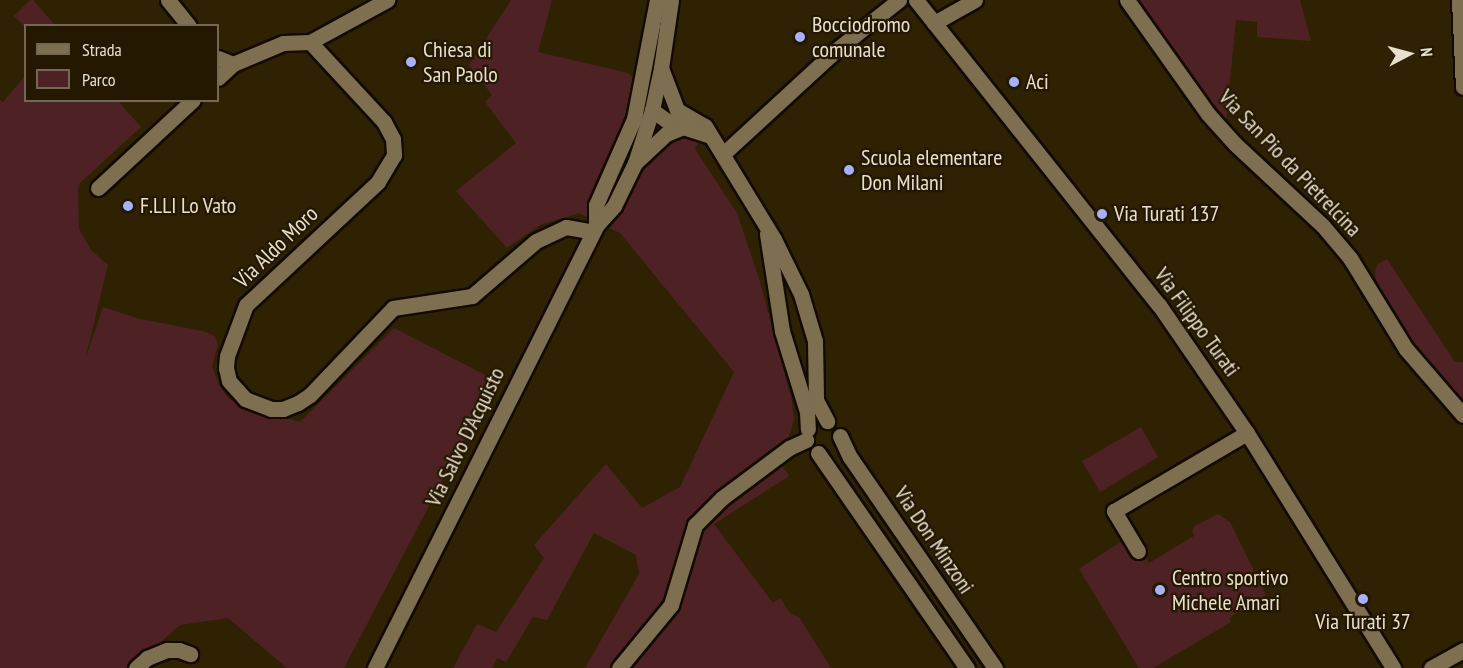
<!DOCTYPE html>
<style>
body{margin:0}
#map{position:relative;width:1463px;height:668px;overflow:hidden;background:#2e2203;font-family:"PT Sans Narrow",sans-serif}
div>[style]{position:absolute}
.green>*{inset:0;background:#4e2224}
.roads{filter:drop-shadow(2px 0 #140b00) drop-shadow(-2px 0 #140b00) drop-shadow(0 2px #140b00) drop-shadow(0 -2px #140b00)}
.minor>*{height:15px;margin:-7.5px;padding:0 7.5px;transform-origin:7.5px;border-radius:7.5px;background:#7d6f4f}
.tertiary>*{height:15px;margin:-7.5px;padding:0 7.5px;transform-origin:7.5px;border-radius:7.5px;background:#7d6f4f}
.secondary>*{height:15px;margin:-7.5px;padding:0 7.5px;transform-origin:7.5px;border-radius:7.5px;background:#7d6f4f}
.dots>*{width:16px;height:16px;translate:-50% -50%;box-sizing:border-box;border:3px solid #241800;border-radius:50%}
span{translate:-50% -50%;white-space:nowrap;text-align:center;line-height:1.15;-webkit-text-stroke:4.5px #241800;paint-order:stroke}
.poi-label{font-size:22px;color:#e8e0cf}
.left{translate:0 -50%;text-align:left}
.street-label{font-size:22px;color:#e8e0cf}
.legend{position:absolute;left:24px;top:24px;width:195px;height:78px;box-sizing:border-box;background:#241800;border:2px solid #726853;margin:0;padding:8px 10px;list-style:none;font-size:18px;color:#e8e0cf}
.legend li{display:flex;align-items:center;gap:12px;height:30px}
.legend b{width:30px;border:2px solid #726853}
.north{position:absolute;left:1379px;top:24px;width:60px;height:60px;-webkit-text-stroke:4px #241800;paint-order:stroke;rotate:84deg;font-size:16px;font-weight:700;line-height:24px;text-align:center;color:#e8e0cf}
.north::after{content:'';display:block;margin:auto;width:21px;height:27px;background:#e8e0cf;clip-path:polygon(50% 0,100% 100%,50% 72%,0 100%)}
</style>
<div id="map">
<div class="green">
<i style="clip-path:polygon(30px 0,33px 0,55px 25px,25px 27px,14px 16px)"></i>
<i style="clip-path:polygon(511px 0,552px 0,538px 52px,628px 73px,700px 140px,695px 149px,737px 213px,760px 282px,792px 401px,794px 420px,789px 436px,773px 452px,789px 476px,714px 524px,773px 603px,780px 598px,790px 613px,799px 617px,831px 668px,585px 668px,639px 574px,636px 555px,594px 533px,547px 620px,533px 617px,506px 662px,497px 658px,492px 668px,453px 668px,477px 624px,496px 632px,544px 558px,534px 545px,606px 464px,642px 508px,680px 487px,734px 372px,620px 233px,579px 213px,540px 225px,507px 248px,456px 191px,516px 143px,485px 102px,492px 95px,469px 65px)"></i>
<i style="clip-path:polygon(1137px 0,1300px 0,1311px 41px,1257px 37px,1257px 22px,1236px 20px,1226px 121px,1222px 121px)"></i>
<i style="clip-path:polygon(25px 76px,26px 100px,118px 101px,141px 127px,80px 183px,78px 189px,79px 229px,91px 250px,108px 265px,85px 360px,103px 307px,140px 319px,203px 331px,215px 336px,218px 345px,212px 366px,219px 385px,229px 399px,248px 408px,300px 422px,394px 328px,495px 380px,344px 668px,287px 668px,228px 618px,180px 625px,132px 668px,0 668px,0 100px,3px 102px)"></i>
<i style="clip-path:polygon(1387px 259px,1455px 362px,1463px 362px,1463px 400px,1404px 335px,1377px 289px,1375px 271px,1378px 264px)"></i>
<i style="clip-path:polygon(1141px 427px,1158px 457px,1100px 492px,1082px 461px)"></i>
<i style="clip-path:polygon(1218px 514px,1230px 522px,1266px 595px,1229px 618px,1231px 622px,1153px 668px,1139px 668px,1079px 569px,1122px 541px,1135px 561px,1145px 555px,1149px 563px,1194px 536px,1192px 531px,1195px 526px)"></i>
</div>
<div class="roads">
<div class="minor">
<i style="left:168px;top:0;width:33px;rotate:51deg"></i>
<i style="left:916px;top:0;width:390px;rotate:51.5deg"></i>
<i style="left:1159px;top:305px;width:155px;rotate:55.5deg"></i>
<i style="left:1247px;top:433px;width:277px;rotate:58.1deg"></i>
<i style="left:1127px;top:0;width:140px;rotate:54.6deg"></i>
<i style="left:1208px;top:114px;width:40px;rotate:48deg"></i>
<i style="left:1235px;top:144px;width:120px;rotate:43deg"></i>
<i style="left:1323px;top:226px;width:42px;rotate:49.8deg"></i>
<i style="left:1350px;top:258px;width:107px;rotate:58.4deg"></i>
<i style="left:1406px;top:349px;width:87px;rotate:49.2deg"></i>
<i style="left:934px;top:23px;width:47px;rotate:-29.3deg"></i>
<i style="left:310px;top:42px;width:109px;rotate:47.2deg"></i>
<i style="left:384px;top:122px;width:19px;rotate:62deg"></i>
<i style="left:393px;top:139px;width:16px;rotate:86deg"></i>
<i style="left:394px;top:155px;width:31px;rotate:121deg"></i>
<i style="left:378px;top:182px;width:180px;rotate:137deg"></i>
<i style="left:246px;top:305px;width:54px;rotate:110.4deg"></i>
<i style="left:227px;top:356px;width:12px;rotate:95deg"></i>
<i style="left:226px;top:368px;width:13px;rotate:77deg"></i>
<i style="left:229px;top:381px;width:24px;rotate:48deg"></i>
<i style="left:245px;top:399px;width:28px;rotate:21deg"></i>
<i style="left:271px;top:409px;width:12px"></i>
<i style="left:283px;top:409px;width:16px;rotate:-22deg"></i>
<i style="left:298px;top:403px;width:14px;rotate:-34deg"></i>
<i style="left:310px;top:395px;width:120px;rotate:-46.3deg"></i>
<i style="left:393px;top:308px;width:80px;rotate:-8.6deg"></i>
<i style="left:472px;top:296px;width:84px;rotate:-40.7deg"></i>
<i style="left:536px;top:241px;width:33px;rotate:-25deg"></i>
<i style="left:566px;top:227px;width:27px;rotate:10deg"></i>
<i style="left:218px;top:58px;width:16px;rotate:22deg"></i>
<i style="left:661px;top:68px;width:45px;rotate:69.1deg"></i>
<i style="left:677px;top:110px;width:32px;rotate:30deg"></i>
<i style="left:705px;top:126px;width:132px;rotate:58.6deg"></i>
<i style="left:774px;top:239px;width:61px;rotate:63.9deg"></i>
<i style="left:801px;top:294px;width:49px;rotate:73.4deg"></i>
<i style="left:815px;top:341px;width:59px;rotate:89deg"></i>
<i style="left:816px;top:400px;width:24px;rotate:62deg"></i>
<i style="left:218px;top:78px;width:21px;rotate:-43deg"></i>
<i style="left:233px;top:64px;width:54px;rotate:-22.8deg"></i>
<i style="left:283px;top:43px;width:27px;rotate:-2deg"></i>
<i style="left:310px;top:42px;width:88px;rotate:-28.6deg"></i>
<i style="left:652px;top:110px;width:19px;rotate:36deg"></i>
<i style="left:667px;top:121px;width:17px;rotate:21deg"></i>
<i style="left:723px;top:154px;width:152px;rotate:-42.6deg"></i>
<i style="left:835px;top:51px;width:82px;rotate:-38.6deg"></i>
<i style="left:635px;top:163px;width:42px;rotate:-43.1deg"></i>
<i style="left:666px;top:134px;width:18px;rotate:-22deg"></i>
<i style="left:683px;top:127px;width:28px;rotate:18deg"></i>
<i style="left:98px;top:188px;width:129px;rotate:-42.8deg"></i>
<i style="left:767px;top:234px;width:98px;rotate:81.2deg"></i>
<i style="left:782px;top:331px;width:85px;rotate:72.8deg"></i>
<i style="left:807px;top:412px;width:17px;rotate:87deg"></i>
<i style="left:840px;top:436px;width:23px;rotate:65deg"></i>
<i style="left:850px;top:457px;width:256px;rotate:55.5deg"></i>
<i style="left:818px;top:453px;width:262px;rotate:55.3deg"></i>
<i style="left:1138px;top:551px;width:47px;rotate:-121deg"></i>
<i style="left:1114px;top:511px;width:154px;rotate:-30.4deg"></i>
<i style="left:136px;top:668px;width:15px;rotate:-42deg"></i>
<i style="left:147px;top:658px;width:22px;rotate:-22deg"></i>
<i style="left:167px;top:650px;width:12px"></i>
<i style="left:179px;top:650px;width:12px;rotate:20deg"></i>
<i style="left:619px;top:668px;width:82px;rotate:-50.5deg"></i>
<i style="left:671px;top:605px;width:84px;rotate:-73.3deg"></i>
<i style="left:695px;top:525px;width:38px;rotate:-45deg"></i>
<i style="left:722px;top:498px;width:84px;rotate:-36.7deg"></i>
<i style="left:789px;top:448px;width:19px;rotate:-25deg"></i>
<i style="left:1431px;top:668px;width:37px;rotate:-29deg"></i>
</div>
<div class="tertiary">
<i style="left:596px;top:226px;width:21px;rotate:-90deg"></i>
<i style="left:596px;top:205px;width:94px;rotate:-66.2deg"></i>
<i style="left:634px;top:119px;width:121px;rotate:-79.1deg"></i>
<i style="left:375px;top:668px;width:494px;rotate:-63.4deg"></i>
<i style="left:596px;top:226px;width:27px;rotate:-48deg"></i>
<i style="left:614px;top:206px;width:48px;rotate:-64deg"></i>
<i style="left:635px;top:163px;width:56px;rotate:-72.2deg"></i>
<i style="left:652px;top:110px;width:43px;rotate:-77.9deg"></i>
<i style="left:661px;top:68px;width:69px;rotate:-81.6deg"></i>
</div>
<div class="secondary">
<i style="left:1459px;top:0;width:87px;rotate:87.4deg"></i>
</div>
</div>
<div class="dots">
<i style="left:800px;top:37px;background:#a7b1fc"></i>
<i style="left:411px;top:62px;background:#a7b1fc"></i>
<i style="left:1014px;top:82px;background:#a7b1fc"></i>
<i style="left:849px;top:170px;background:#a7b1fc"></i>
<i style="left:128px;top:206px;background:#a7b1fc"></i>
<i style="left:1102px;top:214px;background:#a7b1fc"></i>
<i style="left:1160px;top:590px;background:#a7b1fc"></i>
<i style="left:1363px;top:599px;background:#a7b1fc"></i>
</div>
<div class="poi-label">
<span class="left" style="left:812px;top:37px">Bocciodromo<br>comunale</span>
<span class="left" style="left:423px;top:62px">Chiesa di<br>San Paolo</span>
<span class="left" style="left:1026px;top:82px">Aci</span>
<span class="left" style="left:861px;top:170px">Scuola elementare<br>Don Milani</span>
<span class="left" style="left:140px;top:206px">F.LLI Lo Vato</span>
<span class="left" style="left:1114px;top:214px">Via Turati 137</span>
<span class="left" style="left:1172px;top:590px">Centro sportivo<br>Michele Amari</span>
<span style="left:1363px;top:622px">Via Turati 37</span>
</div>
<div class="street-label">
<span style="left:1290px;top:163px;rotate:46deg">Via San Pio da Pietrelcina</span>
<span style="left:276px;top:247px;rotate:-44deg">Via Aldo Moro</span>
<span style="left:1197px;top:322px;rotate:54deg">Via Filippo Turati</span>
<span style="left:465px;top:437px;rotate:-64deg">Via Salvo D'Acquisto</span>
<span style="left:934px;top:540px;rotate:56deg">Via Don Minzoni</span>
</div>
<ul class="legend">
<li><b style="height:8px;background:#7d6f4f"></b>Strada</li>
<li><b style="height:16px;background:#4e2224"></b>Parco</li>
</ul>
<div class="north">N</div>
</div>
